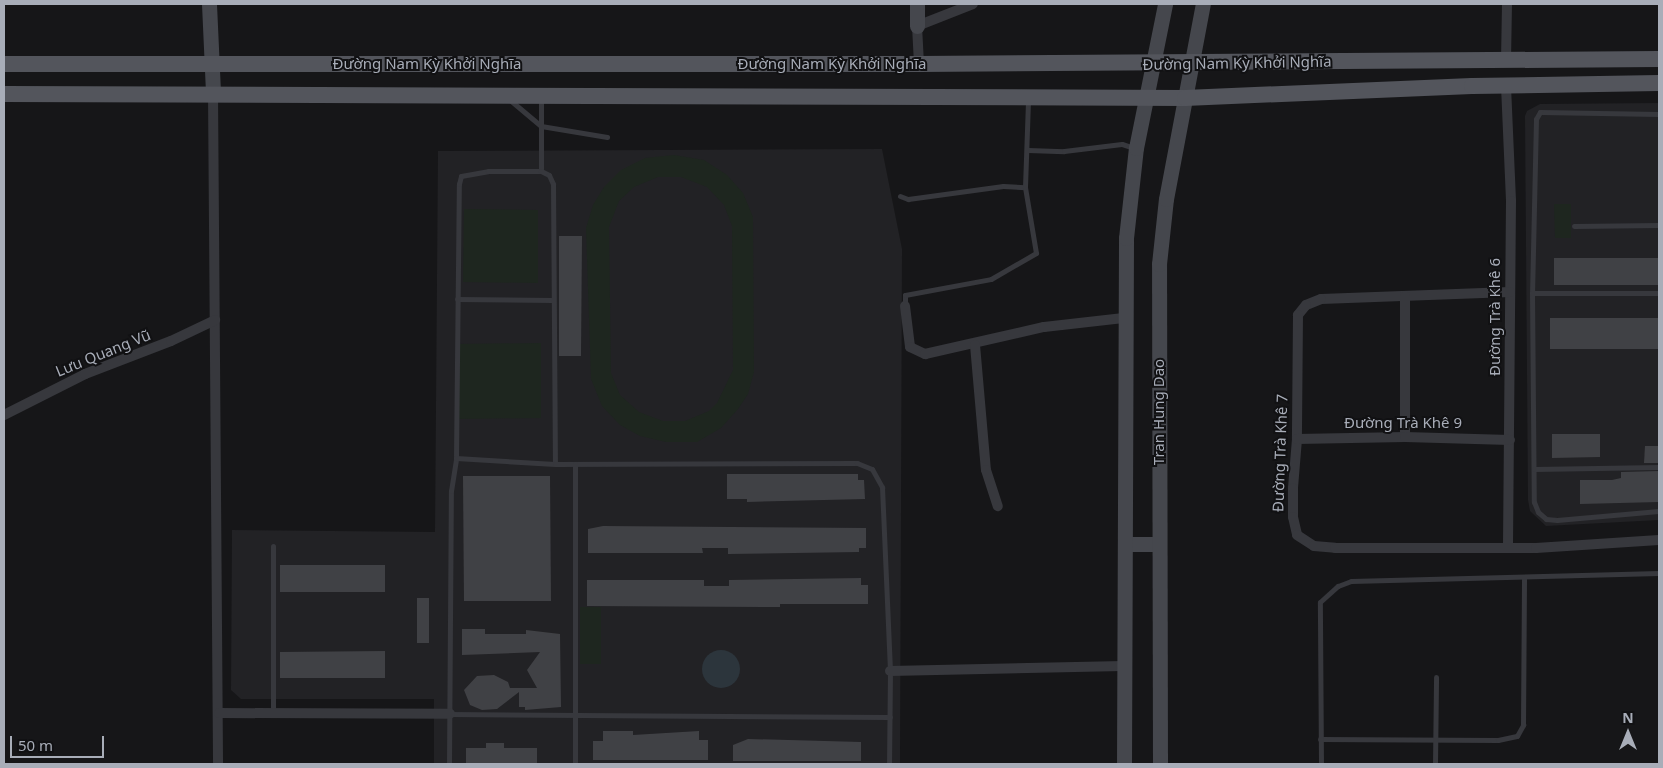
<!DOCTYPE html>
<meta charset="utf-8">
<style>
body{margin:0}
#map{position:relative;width:1663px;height:768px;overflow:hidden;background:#161618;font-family:"Noto Sans",sans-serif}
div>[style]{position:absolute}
.built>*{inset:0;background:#222225}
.green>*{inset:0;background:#1e261f}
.water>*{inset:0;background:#2c353c}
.round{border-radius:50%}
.building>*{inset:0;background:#404145}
.lane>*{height:5px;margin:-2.5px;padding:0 2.5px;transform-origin:2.5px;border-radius:2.5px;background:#37383d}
.street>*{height:10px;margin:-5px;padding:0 5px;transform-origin:5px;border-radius:5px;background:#37383d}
.secondary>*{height:15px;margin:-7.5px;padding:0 7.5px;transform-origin:7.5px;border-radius:7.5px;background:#45474d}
.primary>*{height:16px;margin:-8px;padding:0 8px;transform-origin:8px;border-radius:8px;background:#53555c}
span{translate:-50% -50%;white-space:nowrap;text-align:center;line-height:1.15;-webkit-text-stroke:4px #111113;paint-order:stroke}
.street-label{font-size:15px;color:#a8adb8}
.frame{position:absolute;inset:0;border:5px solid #a8adb8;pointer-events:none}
.north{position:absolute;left:1603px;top:708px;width:50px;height:50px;-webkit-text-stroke:4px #111113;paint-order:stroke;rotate:0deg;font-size:14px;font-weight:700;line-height:20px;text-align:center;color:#a8adb8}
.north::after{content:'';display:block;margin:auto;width:18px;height:22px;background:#a8adb8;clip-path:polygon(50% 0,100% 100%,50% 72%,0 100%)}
.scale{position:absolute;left:10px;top:736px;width:94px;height:22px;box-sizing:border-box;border:2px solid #a8adb8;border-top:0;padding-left:6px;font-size:15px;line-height:18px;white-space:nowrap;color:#a8adb8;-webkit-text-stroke:4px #111113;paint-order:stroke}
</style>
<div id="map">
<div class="built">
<i style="clip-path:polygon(1659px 103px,1659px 520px,1546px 526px,1530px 511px,1528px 500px,1525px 116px,1527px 111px,1540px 104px)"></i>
<i style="clip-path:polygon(882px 149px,902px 249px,900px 764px,434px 764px,434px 699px,241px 699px,231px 690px,232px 530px,435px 532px,438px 151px)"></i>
</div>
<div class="green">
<i style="clip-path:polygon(evenodd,674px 155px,704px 160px,727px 175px,743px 193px,753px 217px,754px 372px,748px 394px,738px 409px,721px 428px,697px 442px,666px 442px,640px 436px,620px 425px,602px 406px,591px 379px,586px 228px,593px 205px,604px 187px,621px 170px,645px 158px,674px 155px,658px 177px,681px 177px,707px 187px,724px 205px,732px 226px,733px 370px,717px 403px,709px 411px,685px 421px,663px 421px,639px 412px,620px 395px,611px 373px,609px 227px,619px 201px,634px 187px,658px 177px)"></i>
<i style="clip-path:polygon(1554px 204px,1571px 204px,1571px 238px,1555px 238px)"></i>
<i style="clip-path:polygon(464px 209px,538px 210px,538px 283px,463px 282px)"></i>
<i style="clip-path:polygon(541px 343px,541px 418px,458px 419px,457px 344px)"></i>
<i style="clip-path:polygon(580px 607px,601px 607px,601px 664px,580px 664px)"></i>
</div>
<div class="water">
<i class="round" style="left:702px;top:650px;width:38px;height:38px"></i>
</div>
<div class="building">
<i style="clip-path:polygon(559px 236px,582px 236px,581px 356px,559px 356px)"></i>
<i style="clip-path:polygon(1554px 258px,1659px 258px,1659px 285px,1554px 285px)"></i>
<i style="clip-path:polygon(1550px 318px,1659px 318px,1659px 349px,1550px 349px)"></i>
<i style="clip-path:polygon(1552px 434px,1600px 434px,1600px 457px,1552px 458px)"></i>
<i style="clip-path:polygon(1645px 446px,1659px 446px,1659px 463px,1644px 463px)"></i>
<i style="clip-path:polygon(1659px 471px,1659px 502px,1580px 504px,1580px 480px,1612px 480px,1621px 478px,1621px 472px)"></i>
<i style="clip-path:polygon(727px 474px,858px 474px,858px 480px,864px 480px,865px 499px,747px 502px,747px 499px,727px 499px)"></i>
<i style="clip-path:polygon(463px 476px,550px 476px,551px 601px,464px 601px)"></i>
<i style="clip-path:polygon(603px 526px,866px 528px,866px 548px,859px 548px,859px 552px,728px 554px,728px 548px,702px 548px,703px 553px,588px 553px,588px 529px)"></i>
<i style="clip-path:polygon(280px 565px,385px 565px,385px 592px,280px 592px)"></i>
<i style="clip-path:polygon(861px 578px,861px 585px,868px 585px,868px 604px,780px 604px,780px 607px,587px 606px,587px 580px,704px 580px,704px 586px,729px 586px,729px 580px)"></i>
<i style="clip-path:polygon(417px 598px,429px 598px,429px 643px,417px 643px)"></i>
<i style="clip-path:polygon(462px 629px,485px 629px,485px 634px,526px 634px,526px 630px,560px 634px,561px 707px,525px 710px,525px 707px,519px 707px,519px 692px,497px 709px,482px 710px,470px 705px,464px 690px,477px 676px,494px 675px,508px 682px,510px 688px,537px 688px,527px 670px,540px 652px,462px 655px)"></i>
<i style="clip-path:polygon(385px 651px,385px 678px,280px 678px,280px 652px)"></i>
<i style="clip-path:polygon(603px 731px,633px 731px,633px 735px,699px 731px,699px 740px,708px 740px,708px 760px,593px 760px,593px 741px,603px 741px)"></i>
<i style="clip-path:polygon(748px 739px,861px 742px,861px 761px,733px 761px,733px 745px)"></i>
<i style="clip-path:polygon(486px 743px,504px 743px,504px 748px,537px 748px,537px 764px,466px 764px,466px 748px,486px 748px)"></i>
</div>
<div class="lane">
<i style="left:510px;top:100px;width:40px;rotate:40deg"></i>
<i style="left:541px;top:126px;width:67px;rotate:9.5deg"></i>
<i style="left:1659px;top:114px;width:119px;rotate:-179deg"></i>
<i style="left:1540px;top:112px;width:8px;rotate:120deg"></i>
<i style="left:1536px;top:119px;width:174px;rotate:91.3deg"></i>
<i style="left:1532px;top:293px;width:209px;rotate:89.5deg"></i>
<i style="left:1534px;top:502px;width:11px;rotate:68deg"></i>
<i style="left:1538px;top:512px;width:11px;rotate:41deg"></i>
<i style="left:1546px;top:519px;width:11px;rotate:5deg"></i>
<i style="left:1557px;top:520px;width:102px;rotate:-5deg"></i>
<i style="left:1028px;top:150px;width:36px;rotate:2deg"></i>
<i style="left:1064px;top:151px;width:58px;rotate:-6.9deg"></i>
<i style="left:1122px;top:144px;width:13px;rotate:18deg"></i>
<i style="left:541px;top:171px;width:72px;rotate:-90deg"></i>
<i style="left:900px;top:196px;width:9px;rotate:21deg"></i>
<i style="left:908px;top:199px;width:96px;rotate:-7.8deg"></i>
<i style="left:1003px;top:186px;width:22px;rotate:3deg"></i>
<i style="left:1574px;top:226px;width:85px;rotate:-0.7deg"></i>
<i style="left:1532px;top:293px;width:127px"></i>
<i style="left:457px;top:299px;width:95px;rotate:0.6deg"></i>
<i style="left:905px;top:306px;width:11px;rotate:-90deg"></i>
<i style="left:905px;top:295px;width:87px;rotate:-10.5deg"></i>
<i style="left:991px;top:279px;width:52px;rotate:-30deg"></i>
<i style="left:1036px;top:253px;width:67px;rotate:-99.5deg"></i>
<i style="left:1025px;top:187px;width:88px;rotate:-88deg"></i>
<i style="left:456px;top:458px;width:274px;rotate:-89.4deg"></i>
<i style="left:459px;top:184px;width:8px;rotate:-76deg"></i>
<i style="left:461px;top:176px;width:27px;rotate:-10deg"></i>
<i style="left:488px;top:171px;width:53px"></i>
<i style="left:541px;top:171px;width:9px;rotate:27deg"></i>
<i style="left:549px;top:175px;width:10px;rotate:66deg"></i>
<i style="left:553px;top:184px;width:280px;rotate:89.6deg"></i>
<i style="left:1534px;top:469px;width:125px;rotate:-0.9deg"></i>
<i style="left:273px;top:546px;width:167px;rotate:90deg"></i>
<i style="left:450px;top:714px;width:440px;rotate:0.4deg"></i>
<i style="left:1320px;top:739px;width:178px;rotate:0.3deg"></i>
<i style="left:1498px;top:740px;width:19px;rotate:-12deg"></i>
<i style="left:1517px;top:736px;width:13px;rotate:-61deg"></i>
<i style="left:1523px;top:725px;width:147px;rotate:-89.6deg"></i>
<i style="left:449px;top:764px;width:273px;rotate:-89.6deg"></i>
<i style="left:451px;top:491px;width:33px;rotate:-81deg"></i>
<i style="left:456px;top:458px;width:99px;rotate:3.5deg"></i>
<i style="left:555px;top:464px;width:302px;rotate:-0.2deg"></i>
<i style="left:857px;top:463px;width:16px;rotate:22deg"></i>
<i style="left:872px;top:469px;width:21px;rotate:61deg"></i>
<i style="left:882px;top:487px;width:184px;rotate:87.5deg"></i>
<i style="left:890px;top:671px;width:93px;rotate:90.6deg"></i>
<i style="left:575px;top:764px;width:300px;rotate:-90deg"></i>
<i style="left:1321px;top:764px;width:162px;rotate:-90.4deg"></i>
<i style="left:1320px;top:602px;width:24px;rotate:-42deg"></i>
<i style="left:1338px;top:586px;width:14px;rotate:-21deg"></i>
<i style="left:1351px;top:581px;width:308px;rotate:-1.5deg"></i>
<i style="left:1435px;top:764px;width:87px;rotate:-89.3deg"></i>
</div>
<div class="street">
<i style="left:1506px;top:61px;width:57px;rotate:-89deg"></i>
<i style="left:919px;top:64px;width:38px;rotate:-93deg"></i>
<i style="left:917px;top:26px;width:60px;rotate:-21.4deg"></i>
<i style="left:1506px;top:86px;width:115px;rotate:87.5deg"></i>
<i style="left:1511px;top:201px;width:347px;rotate:90.5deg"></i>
<i style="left:213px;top:93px;width:671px;rotate:89.57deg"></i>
<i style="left:1510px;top:292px;width:189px;rotate:177.9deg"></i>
<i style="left:1321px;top:299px;width:16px;rotate:158deg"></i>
<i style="left:1306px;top:305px;width:13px;rotate:129deg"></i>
<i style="left:1298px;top:315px;width:124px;rotate:90.5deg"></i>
<i style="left:1297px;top:439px;width:49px;rotate:94.7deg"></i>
<i style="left:1293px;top:488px;width:29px;rotate:90deg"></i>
<i style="left:1293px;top:517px;width:18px;rotate:77deg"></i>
<i style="left:1297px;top:535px;width:20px;rotate:33deg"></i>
<i style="left:1314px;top:546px;width:21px;rotate:5deg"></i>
<i style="left:1335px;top:548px;width:201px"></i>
<i style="left:1536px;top:548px;width:123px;rotate:-3.7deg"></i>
<i style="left:1405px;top:296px;width:141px;rotate:90deg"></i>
<i style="left:905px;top:306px;width:41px;rotate:83deg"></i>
<i style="left:910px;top:347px;width:17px;rotate:25deg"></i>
<i style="left:925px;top:354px;width:122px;rotate:-12.8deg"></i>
<i style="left:1044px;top:327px;width:80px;rotate:-6.5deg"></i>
<i style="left:975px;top:345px;width:125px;rotate:85deg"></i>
<i style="left:986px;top:470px;width:38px;rotate:72deg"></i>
<i style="left:4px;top:415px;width:91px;rotate:-26.8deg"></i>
<i style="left:85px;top:374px;width:92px;rotate:-21deg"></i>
<i style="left:171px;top:341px;width:49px;rotate:-25.5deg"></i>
<i style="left:1297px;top:439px;width:108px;rotate:-1.1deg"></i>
<i style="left:1405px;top:437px;width:105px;rotate:1.6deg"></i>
<i style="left:890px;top:671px;width:233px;rotate:-1.2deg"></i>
<i style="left:219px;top:713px;width:231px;rotate:0.2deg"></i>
</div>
<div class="secondary">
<i style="left:209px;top:4px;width:89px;rotate:87.4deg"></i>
<i style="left:917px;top:4px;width:22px;rotate:90deg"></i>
<i style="left:1125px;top:544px;width:34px"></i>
<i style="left:1124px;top:764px;width:526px;rotate:-89.78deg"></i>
<i style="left:1126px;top:238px;width:91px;rotate:-83.7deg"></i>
<i style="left:1136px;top:148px;width:147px;rotate:-78.6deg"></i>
<i style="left:1160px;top:764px;width:500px;rotate:-90.11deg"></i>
<i style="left:1159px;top:264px;width:65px;rotate:-83.9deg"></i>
<i style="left:1166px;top:199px;width:198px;rotate:-79.3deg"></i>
</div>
<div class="primary">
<i style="left:4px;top:64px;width:915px"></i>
<i style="left:919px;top:64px;width:740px;rotate:-0.39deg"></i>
<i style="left:4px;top:94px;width:1181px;rotate:0.19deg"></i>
<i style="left:1185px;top:98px;width:287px;rotate:-2.4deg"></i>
<i style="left:1472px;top:86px;width:187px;rotate:-0.9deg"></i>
</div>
<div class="street-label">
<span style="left:1237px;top:63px;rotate:-1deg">Đường Nam Kỳ Khởi Nghĩa</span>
<span style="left:427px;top:64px">Đường Nam Kỳ Khởi Nghĩa</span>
<span style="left:832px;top:64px">Đường Nam Kỳ Khởi Nghĩa</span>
<span style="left:1495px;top:317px;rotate:-90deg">Đường Trà Khê 6</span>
<span style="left:103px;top:353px;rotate:-22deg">Lưu Quang Vũ</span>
<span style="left:1159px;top:412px;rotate:-90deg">Tran Hung Dao</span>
<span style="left:1403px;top:423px">Đường Trà Khê 9</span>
<span style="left:1280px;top:453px;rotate:-88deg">Đường Trà Khê 7</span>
</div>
<div class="frame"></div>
<div class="north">N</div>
<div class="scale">50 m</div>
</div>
